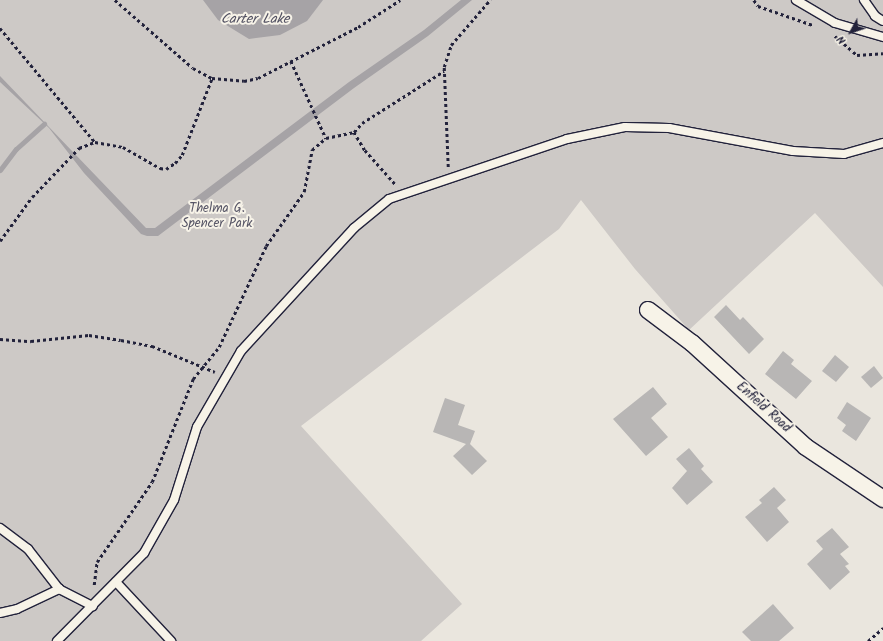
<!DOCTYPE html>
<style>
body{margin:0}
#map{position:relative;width:883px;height:641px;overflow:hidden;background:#eae6de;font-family:Kalam,sans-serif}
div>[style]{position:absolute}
.green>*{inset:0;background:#cdc9c6}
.water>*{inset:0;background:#a6a3a6}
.stream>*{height:5px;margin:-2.5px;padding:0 2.5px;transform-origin:2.5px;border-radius:2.5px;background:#a6a3a6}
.building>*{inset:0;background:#b8b6b5}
.path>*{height:2.5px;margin-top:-1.25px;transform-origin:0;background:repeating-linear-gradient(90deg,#22223b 0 3px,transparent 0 6px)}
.roads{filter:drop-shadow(1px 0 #22223b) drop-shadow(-1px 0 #22223b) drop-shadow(0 1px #22223b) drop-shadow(0 -1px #22223b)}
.lane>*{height:8px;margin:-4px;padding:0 4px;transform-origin:4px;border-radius:4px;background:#f7f3e8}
.street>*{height:16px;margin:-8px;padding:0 8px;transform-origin:8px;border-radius:8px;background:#f7f3e8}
span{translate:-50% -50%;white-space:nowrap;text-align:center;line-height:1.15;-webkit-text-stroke:4px #f7f3e8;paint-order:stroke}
.park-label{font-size:13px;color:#555465}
.street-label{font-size:13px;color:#22223b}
.water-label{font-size:14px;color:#504f60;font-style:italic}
.north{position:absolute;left:831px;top:12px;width:40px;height:40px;-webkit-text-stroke:3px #f7f3e8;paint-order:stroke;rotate:230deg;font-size:11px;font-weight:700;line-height:16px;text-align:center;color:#22223b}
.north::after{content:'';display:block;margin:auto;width:14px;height:18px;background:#22223b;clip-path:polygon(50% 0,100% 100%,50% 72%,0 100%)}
</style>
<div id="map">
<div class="green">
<i style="clip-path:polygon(0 0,883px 0,883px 287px,815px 213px,689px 330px,635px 269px,581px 200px,559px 229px,301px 426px,462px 604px,421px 641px,0 641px)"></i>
</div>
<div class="water">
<i style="clip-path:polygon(203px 0,323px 0,307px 21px,280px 35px,249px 39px,218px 20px)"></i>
<i style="clip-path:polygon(461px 0,472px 0,428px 36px,354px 88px,158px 236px,147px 236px,141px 234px,84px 173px,49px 128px,0 82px,0 76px,146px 228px,155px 228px,349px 82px,424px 30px)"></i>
</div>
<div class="stream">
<i style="left:0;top:170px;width:26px;rotate:-53deg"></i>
<i style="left:16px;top:149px;width:38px;rotate:-42deg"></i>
</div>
<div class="building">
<i style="clip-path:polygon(726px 305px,740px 320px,743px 317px,764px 339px,749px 354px,714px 317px)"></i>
<i style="clip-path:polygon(783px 351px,794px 360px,791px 364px,812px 381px,796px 399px,765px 374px)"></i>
<i style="clip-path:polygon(835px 355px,849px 367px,836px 382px,822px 371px)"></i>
<i style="clip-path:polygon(874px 366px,883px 378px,871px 388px,861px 377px)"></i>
<i style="clip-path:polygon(653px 387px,667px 404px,651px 418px,668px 437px,646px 456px,613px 419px)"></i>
<i style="clip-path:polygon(445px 398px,465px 405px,458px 425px,475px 431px,470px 444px,487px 461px,472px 475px,453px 456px,466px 444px,433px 432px)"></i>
<i style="clip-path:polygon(847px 402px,871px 418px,856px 441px,842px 431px,846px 425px,837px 418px)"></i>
<i style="clip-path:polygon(689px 448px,704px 466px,701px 469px,713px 482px,687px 505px,672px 488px,687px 471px,676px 459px)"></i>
<i style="clip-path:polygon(774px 487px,786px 500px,777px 508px,789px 522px,767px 542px,745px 517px,762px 503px,759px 500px)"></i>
<i style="clip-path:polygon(832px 528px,849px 547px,840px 554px,849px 564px,845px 566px,850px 572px,830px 590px,807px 564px,823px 549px,816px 541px)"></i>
<i style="clip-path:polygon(773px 604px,794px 628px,779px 641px,751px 641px,742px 632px)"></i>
</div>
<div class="path">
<i style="left:115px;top:0;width:103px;rotate:41.1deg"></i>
<i style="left:193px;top:68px;width:21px;rotate:28deg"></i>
<i style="left:212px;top:78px;width:32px;rotate:5deg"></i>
<i style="left:244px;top:81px;width:14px;rotate:-12deg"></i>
<i style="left:258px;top:78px;width:112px;rotate:-27deg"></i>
<i style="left:358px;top:27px;width:50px;rotate:-32.7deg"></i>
<i style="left:754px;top:0;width:7px;rotate:56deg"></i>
<i style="left:758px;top:6px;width:58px;rotate:19.1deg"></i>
<i style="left:0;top:28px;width:148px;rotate:50.2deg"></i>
<i style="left:835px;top:36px;width:29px;rotate:41deg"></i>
<i style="left:857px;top:55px;width:26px;rotate:-4deg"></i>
<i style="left:291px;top:61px;width:85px;rotate:65.6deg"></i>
<i style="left:354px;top:132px;width:21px;rotate:59deg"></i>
<i style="left:365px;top:150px;width:47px;rotate:48.5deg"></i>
<i style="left:448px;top:167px;width:100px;rotate:-92.3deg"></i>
<i style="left:444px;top:67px;width:23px;rotate:-72deg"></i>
<i style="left:451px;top:45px;width:60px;rotate:-49.1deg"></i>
<i style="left:0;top:241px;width:54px;rotate:-54deg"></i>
<i style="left:32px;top:197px;width:68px;rotate:-46.2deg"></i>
<i style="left:79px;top:148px;width:17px;rotate:-21deg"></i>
<i style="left:95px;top:142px;width:28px;rotate:10deg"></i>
<i style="left:123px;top:147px;width:43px;rotate:29.6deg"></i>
<i style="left:160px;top:168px;width:6px;rotate:9deg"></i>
<i style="left:166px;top:169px;width:11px;rotate:-34deg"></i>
<i style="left:175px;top:163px;width:11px;rotate:-49deg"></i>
<i style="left:182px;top:155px;width:83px;rotate:-68.7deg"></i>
<i style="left:0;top:339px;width:31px;rotate:4deg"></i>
<i style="left:31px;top:341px;width:58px;rotate:-5.9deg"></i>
<i style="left:89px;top:335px;width:32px;rotate:9deg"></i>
<i style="left:121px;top:340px;width:32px;rotate:11deg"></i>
<i style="left:152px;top:346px;width:68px;rotate:22.4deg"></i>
<i style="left:94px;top:585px;width:23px;rotate:-83deg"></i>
<i style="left:97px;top:562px;width:97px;rotate:-55.5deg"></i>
<i style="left:152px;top:482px;width:111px;rotate:-68.3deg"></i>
<i style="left:193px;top:379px;width:41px;rotate:-50.9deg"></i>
<i style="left:219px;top:347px;width:111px;rotate:-65deg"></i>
<i style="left:266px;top:246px;width:66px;rotate:-54.9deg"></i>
<i style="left:304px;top:192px;width:43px;rotate:-79.2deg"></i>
<i style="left:312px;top:150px;width:18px;rotate:-41deg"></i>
<i style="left:326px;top:138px;width:29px;rotate:-12deg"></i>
<i style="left:354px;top:132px;width:12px;rotate:-48deg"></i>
<i style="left:362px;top:123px;width:97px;rotate:-32.4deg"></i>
<i style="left:868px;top:641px;width:20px;rotate:-41deg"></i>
</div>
<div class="roads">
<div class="lane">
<i style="left:796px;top:0;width:45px;rotate:30.5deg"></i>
<i style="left:835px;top:23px;width:50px;rotate:16.3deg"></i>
<i style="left:864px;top:0;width:19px;rotate:55deg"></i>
<i style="left:875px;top:16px;width:9px;rotate:32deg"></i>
<i style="left:0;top:528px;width:35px;rotate:37deg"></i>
<i style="left:28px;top:549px;width:51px;rotate:52.2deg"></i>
<i style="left:59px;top:589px;width:38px;rotate:27deg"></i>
<i style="left:116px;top:582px;width:81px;rotate:47deg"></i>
<i style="left:0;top:613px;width:17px;rotate:-13deg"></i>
<i style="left:17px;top:609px;width:47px;rotate:-25.5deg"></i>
<i style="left:57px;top:641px;width:124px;rotate:-45.3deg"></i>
<i style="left:144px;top:553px;width:61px;rotate:-60.5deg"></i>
<i style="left:174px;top:500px;width:77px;rotate:-72.5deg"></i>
<i style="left:197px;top:427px;width:88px;rotate:-59.9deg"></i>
<i style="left:241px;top:351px;width:167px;rotate:-47.4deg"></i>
<i style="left:354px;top:228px;width:45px;rotate:-39.6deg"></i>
<i style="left:389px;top:199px;width:188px;rotate:-18.6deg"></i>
<i style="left:567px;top:139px;width:59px;rotate:-11.7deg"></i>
<i style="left:625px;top:127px;width:44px;rotate:1.3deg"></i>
<i style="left:669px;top:128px;width:126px;rotate:10.5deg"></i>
<i style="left:793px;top:151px;width:51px;rotate:3.4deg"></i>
<i style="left:844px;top:154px;width:41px;rotate:-15.8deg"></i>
</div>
<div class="street">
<i style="left:648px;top:310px;width:55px;rotate:36.9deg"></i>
<i style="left:692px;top:343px;width:154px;rotate:42.4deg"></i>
<i style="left:806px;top:447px;width:93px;rotate:34deg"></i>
</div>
</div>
<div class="park-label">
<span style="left:217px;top:217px">Thelma G.<br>Spencer Park</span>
</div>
<div class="street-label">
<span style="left:763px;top:408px;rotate:42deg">Enfield Road</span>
</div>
<div class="water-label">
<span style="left:255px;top:19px">Carter Lake</span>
</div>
<div class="north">N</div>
</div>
